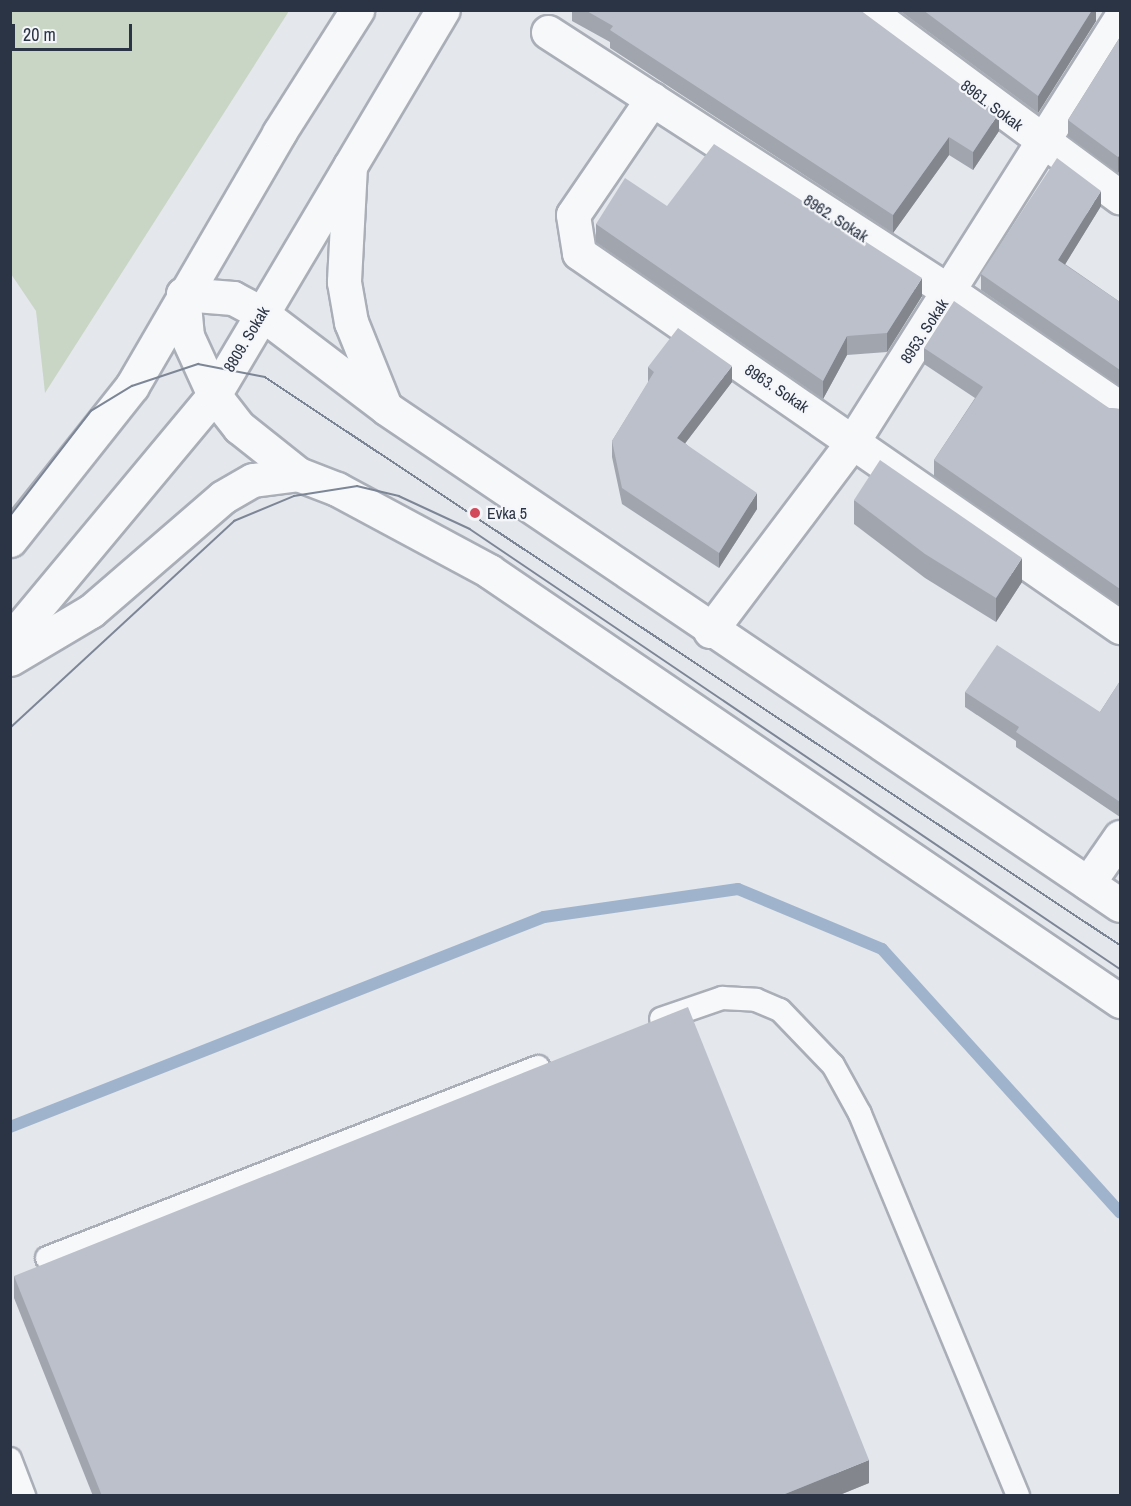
<!DOCTYPE html>
<style>
body{margin:0}
#map{position:relative;width:1131px;height:1506px;overflow:hidden;background:#e4e7ec;font-family:"Archivo Narrow",sans-serif}
div>[style]{position:absolute}
.green>*{inset:0;background:#c9d6c5}
.stream>*{height:12px;margin:-6px;padding:0 6px;transform-origin:6px;border-radius:6px;background:#9fb4cc}
.roads{filter:drop-shadow(2px 0 #a9aeb7) drop-shadow(-2px 0 #a9aeb7) drop-shadow(0 2px #a9aeb7) drop-shadow(0 -2px #a9aeb7)}
.service>*{height:22px;margin:-11px;padding:0 11px;transform-origin:11px;border-radius:11px;background:#f7f8fa}
.minor>*{height:33px;margin:-16.5px;padding:0 16.5px;transform-origin:16.5px;border-radius:16.5px;background:#f7f8fa}
.tertiary>*{height:33px;margin:-16.5px;padding:0 16.5px;transform-origin:16.5px;border-radius:16.5px;background:#f7f8fa}
.tram>*{height:1.5px;margin:-0.75px;padding:0 0.75px;transform-origin:0.75px;border-radius:0.75px;background:#7d8696}
.wall>*{inset:0;background:#a1a5ae}
.shaded-wall>*{inset:0;background:#83868d}
.building>*{inset:0;background:#bbc0ca}
.dots>*{width:16px;height:16px;translate:-50% -50%;box-sizing:border-box;border:3px solid #f4f6f9;border-radius:50%}
span{translate:-50% -50%;white-space:nowrap;text-align:center;line-height:1.15;-webkit-text-stroke:4.5px #f4f6f9;paint-order:stroke}
.street-label{font-size:16px;color:#2b3445}
.poi-label{font-size:16px;color:#2b3445}
.left{translate:0 -50%;text-align:left}
.frame{position:absolute;inset:0;border:12px solid #2b3445;pointer-events:none}
.scale{position:absolute;left:12px;top:24px;width:120px;height:27px;box-sizing:border-box;border:3px solid #2b3445;border-top:0;padding-left:8px;font-size:18px;line-height:21px;white-space:nowrap;color:#2b3445;-webkit-text-stroke:4px #f4f6f9;paint-order:stroke}
</style>
<div id="map">
<div class="green">
<i style="clip-path:polygon(10px 11px,289px 11px,45px 393px,36px 311px,11px 274px)"></i>
</div>
<div class="stream">
<i style="left:10px;top:1127px;width:574px;rotate:-21.47deg"></i>
<i style="left:544px;top:917px;width:196px;rotate:-8.2deg"></i>
<i style="left:738px;top:889px;width:156px;rotate:22.6deg"></i>
<i style="left:882px;top:949px;width:355px;rotate:47.9deg"></i>
</div>
<div class="roads">
<div class="service">
<i style="left:661px;top:1019px;width:65px;rotate:-19deg"></i>
<i style="left:722px;top:998px;width:34px;rotate:3deg"></i>
<i style="left:756px;top:1000px;width:26px;rotate:23deg"></i>
<i style="left:780px;top:1010px;width:76px;rotate:46.1deg"></i>
<i style="left:833px;top:1065px;width:56px;rotate:61.1deg"></i>
<i style="left:860px;top:1114px;width:413px;rotate:67.5deg"></i>
<i style="left:47px;top:1258px;width:527px;rotate:-21.26deg"></i>
<i style="left:10px;top:1459px;width:40px;rotate:69deg"></i>
</div>
<div class="minor">
<i style="left:867px;top:10px;width:315px;rotate:36.5deg"></i>
<i style="left:548px;top:32px;width:479px;rotate:32.9deg"></i>
<i style="left:950px;top:292px;width:206px;rotate:34.3deg"></i>
<i style="left:652px;top:99px;width:140px;rotate:124.3deg"></i>
<i style="left:573px;top:215px;width:38px;rotate:81deg"></i>
<i style="left:579px;top:253px;width:658px;rotate:34.66deg"></i>
<i style="left:710px;top:631px;width:238px;rotate:-53deg"></i>
<i style="left:853px;top:441px;width:499px;rotate:-57.7deg"></i>
<i style="left:1088px;top:883px;width:56px;rotate:-55.2deg"></i>
</div>
<div class="tertiary">
<i style="left:350px;top:166px;width:116px;rotate:93deg"></i>
<i style="left:344px;top:282px;width:41px;rotate:80.1deg"></i>
<i style="left:351px;top:322px;width:88px;rotate:68.1deg"></i>
<i style="left:183px;top:294px;width:42px;rotate:84.6deg"></i>
<i style="left:187px;top:336px;width:65px;rotate:65.4deg"></i>
<i style="left:214px;top:395px;width:41px;rotate:52deg"></i>
<i style="left:239px;top:427px;width:75px;rotate:38.5deg"></i>
<i style="left:298px;top:474px;width:42px;rotate:21deg"></i>
<i style="left:337px;top:489px;width:173px;rotate:28.3deg"></i>
<i style="left:489px;top:571px;width:764px;rotate:34.27deg"></i>
<i style="left:183px;top:294px;width:50px;rotate:4.6deg"></i>
<i style="left:233px;top:298px;width:32px;rotate:28deg"></i>
<i style="left:261px;top:313px;width:157px;rotate:37.2deg"></i>
<i style="left:386px;top:408px;width:886px;rotate:34.1deg"></i>
<i style="left:10px;top:540px;width:196px;rotate:-51.6deg"></i>
<i style="left:132px;top:386px;width:293px;rotate:-59.8deg"></i>
<i style="left:279px;top:133px;width:146px;rotate:-57.6deg"></i>
<i style="left:10px;top:640px;width:319px;rotate:-50.2deg"></i>
<i style="left:214px;top:395px;width:448px;rotate:-59.3deg"></i>
<i style="left:10px;top:659px;width:94px;rotate:-30.7deg"></i>
<i style="left:91px;top:611px;width:174px;rotate:-40.8deg"></i>
<i style="left:223px;top:497px;width:34px;rotate:-30deg"></i>
<i style="left:253px;top:480px;width:45px;rotate:-7.6deg"></i>
</div>
</div>
<div class="tram">
<i style="left:10px;top:516px;width:133px;rotate:-52.4deg"></i>
<i style="left:91px;top:411px;width:48px;rotate:-31.4deg"></i>
<i style="left:132px;top:386px;width:70px;rotate:-18.4deg"></i>
<i style="left:198px;top:364px;width:68px;rotate:11deg"></i>
<i style="left:265px;top:377px;width:1026px;rotate:33.6deg"></i>
<i style="left:10px;top:728px;width:305px;rotate:-42.7deg"></i>
<i style="left:234px;top:521px;width:65px;rotate:-22.6deg"></i>
<i style="left:294px;top:496px;width:64px;rotate:-9deg"></i>
<i style="left:357px;top:486px;width:43px;rotate:13.4deg"></i>
<i style="left:399px;top:496px;width:78px;rotate:24.9deg"></i>
<i style="left:470px;top:529px;width:785px;rotate:34.09deg"></i>
</div>
<div class="wall">
<i style="clip-path:polygon(572px 10px,860px 10px,999px 131px,973px 170px,949px 155px,893px 233px,610px 48px,610px 42px,572px 21px)"></i>
<i style="clip-path:polygon(899px 10px,1096px 10px,1096px 21px,1038px 113px)"></i>
<i style="clip-path:polygon(1120px 37px,1118px 173px,1068px 136px,1068px 120px)"></i>
<i style="clip-path:polygon(667px 206px,922px 296px,887px 352px,847px 355px,823px 399px,596px 242px,596px 224px)"></i>
<i style="clip-path:polygon(1101px 206px,1065px 264px,1120px 302px,1120px 386px,981px 290px,981px 274px)"></i>
<i style="clip-path:polygon(924px 348px,1109px 408px,1120px 409px,1120px 605px,934px 476px,934px 460px,975px 398px,924px 364px)"></i>
<i style="clip-path:polygon(648px 367px,732px 382px,685px 443px,757px 509px,719px 568px,622px 504px,612px 457px,612px 441px,648px 383px)"></i>
<i style="clip-path:polygon(854px 500px,1022px 582px,996px 622px,925px 578px,854px 524px)"></i>
<i style="clip-path:polygon(1120px 681px,1120px 817px,1016px 747px,1016px 741px,965px 707px,965px 692px,1100px 712px)"></i>
<i style="clip-path:polygon(14px 1276px,869px 1483px,837px 1496px,93px 1496px,14px 1298px)"></i>
</div>
<div class="shaded-wall">
<i style="clip-path:polygon(1092px 10px,1096px 10px,1096px 21px,1038px 113px,1038px 96px)"></i>
<i style="clip-path:polygon(999px 113px,999px 131px,973px 170px,973px 152px)"></i>
<i style="clip-path:polygon(949px 137px,949px 155px,893px 233px,893px 215px)"></i>
<i style="clip-path:polygon(1120px 154px,1120px 170px,1118px 173px,1118px 157px)"></i>
<i style="clip-path:polygon(1101px 191px,1101px 206px,1058px 276px,1058px 260px)"></i>
<i style="clip-path:polygon(922px 278px,922px 296px,887px 352px,887px 333px)"></i>
<i style="clip-path:polygon(847px 336px,847px 355px,823px 399px,823px 381px)"></i>
<i style="clip-path:polygon(732px 366px,732px 382px,677px 454px,677px 438px)"></i>
<i style="clip-path:polygon(757px 493px,757px 509px,719px 568px,719px 553px)"></i>
<i style="clip-path:polygon(1022px 558px,1022px 582px,996px 622px,996px 598px)"></i>
<i style="clip-path:polygon(869px 1460px,869px 1483px,837px 1496px,780px 1496px)"></i>
</div>
<div class="building">
<i style="clip-path:polygon(585px 10px,860px 10px,999px 113px,973px 152px,949px 137px,893px 215px,610px 30px,613px 26px)"></i>
<i style="clip-path:polygon(923px 10px,1092px 10px,1038px 96px)"></i>
<i style="clip-path:polygon(1120px 37px,1120px 154px,1118px 157px,1068px 120px)"></i>
<i style="clip-path:polygon(714px 144px,922px 278px,887px 333px,847px 336px,823px 381px,596px 224px,625px 178px,667px 206px)"></i>
<i style="clip-path:polygon(1057px 158px,1101px 191px,1058px 260px,1120px 302px,1120px 370px,981px 274px)"></i>
<i style="clip-path:polygon(954px 301px,1109px 408px,1120px 409px,1120px 589px,934px 460px,983px 387px,924px 348px)"></i>
<i style="clip-path:polygon(678px 328px,732px 366px,677px 438px,757px 493px,719px 553px,622px 488px,612px 441px,654px 372px,648px 367px)"></i>
<i style="clip-path:polygon(880px 460px,1022px 558px,996px 598px,925px 554px,854px 500px)"></i>
<i style="clip-path:polygon(997px 645px,1100px 712px,1120px 681px,1120px 802px,1016px 732px,1019px 727px,965px 692px)"></i>
<i style="clip-path:polygon(688px 1007px,869px 1460px,780px 1496px,102px 1496px,14px 1276px)"></i>
</div>
<div class="dots">
<i style="left:475px;top:513px;background:#d1495b"></i>
</div>
<div class="street-label">
<span style="left:992px;top:105px;rotate:37deg">8961. Sokak</span>
<span style="left:836px;top:218px;rotate:33deg">8962. Sokak</span>
<span style="left:924px;top:331px;rotate:-57deg">8953. Sokak</span>
<span style="left:246px;top:339px;rotate:-59deg">8809. Sokak</span>
<span style="left:777px;top:388px;rotate:34deg">8963. Sokak</span>
</div>
<div class="poi-label">
<span class="left" style="left:487px;top:513px">Evka 5</span>
</div>
<div class="frame"></div>
<div class="scale">20 m</div>
</div>
